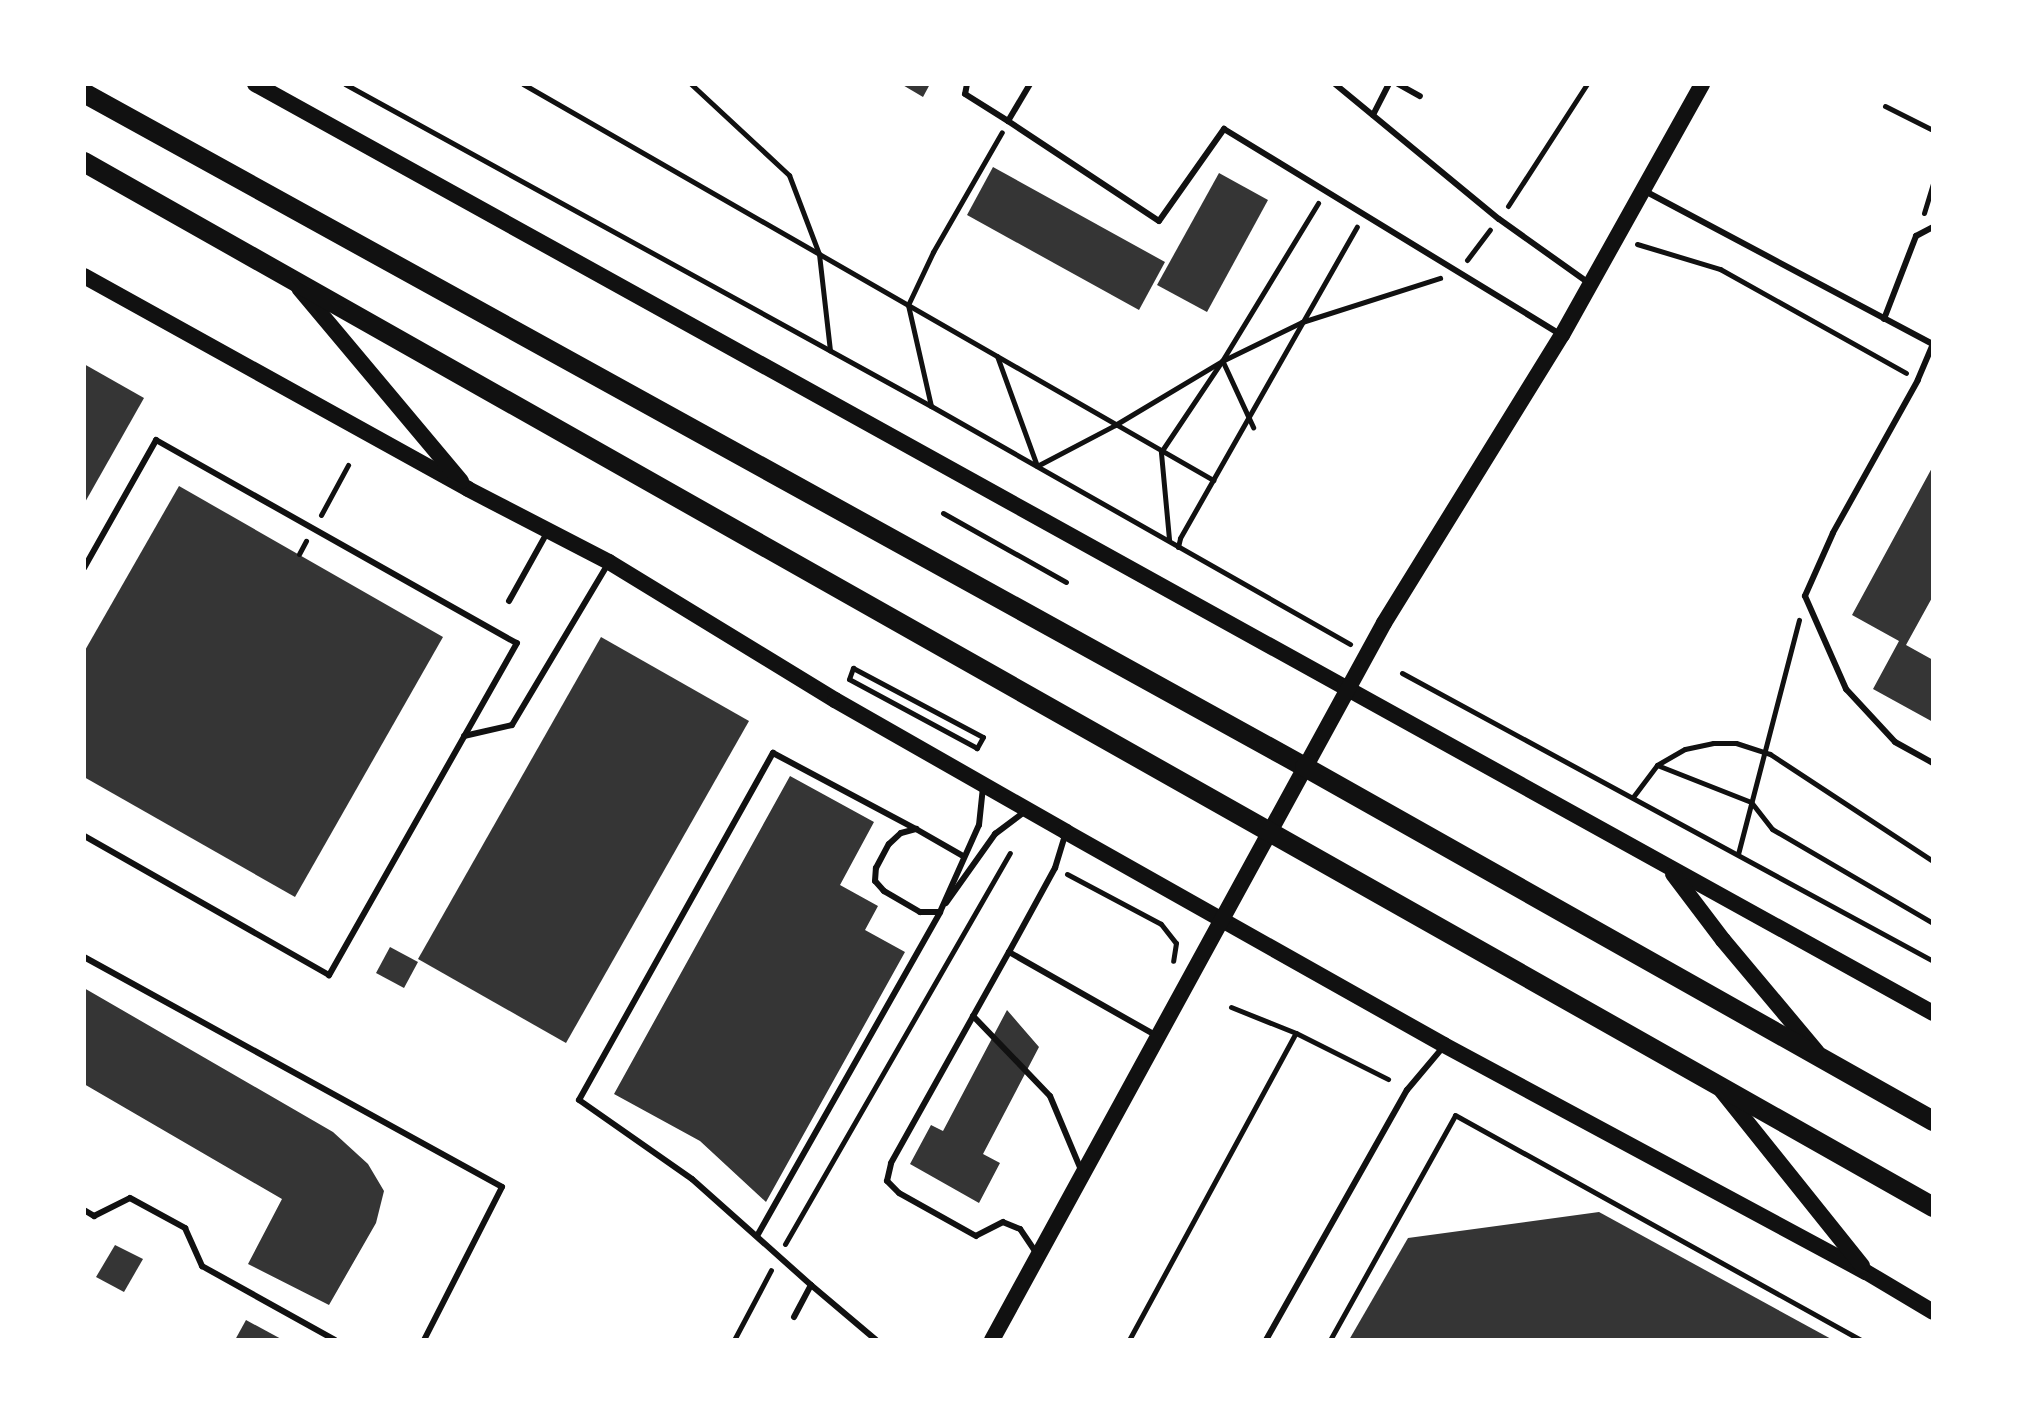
<!DOCTYPE html>
<style>
body{margin:0}
#map{position:relative;width:2017px;height:1424px;overflow:hidden;background:#fff;font-family:Raleway,sans-serif}
div>[style]{position:absolute}
.building>*{inset:0;background:#353535}
.path>*{height:5px;margin:-2.5px;padding:0 2.5px;transform-origin:2.5px;border-radius:2.5px;background:#111}
.service>*{height:6px;margin:-3px;padding:0 3px;transform-origin:3px;border-radius:3px;background:#111}
.secondary>*{height:16px;margin:-8px;padding:0 8px;transform-origin:8px;border-radius:8px;background:#111}
.primary>*{height:20px;margin:-10px;padding:0 10px;transform-origin:10px;border-radius:10px;background:#111}
span{translate:-50% -50%;white-space:nowrap;text-align:center;line-height:1.15;-webkit-text-stroke:6px #fff;paint-order:stroke}
.frame{position:absolute;inset:0;border:86px solid #fff;pointer-events:none}
</style>
<div id="map">
<div class="building">
<i style="clip-path:polygon(901px 84px,930px 84px,923px 97px)"></i>
<i style="clip-path:polygon(993px 167px,1165px 262px,1139px 310px,967px 215px)"></i>
<i style="clip-path:polygon(1219px 173px,1268px 200px,1207px 312px,1157px 285px)"></i>
<i style="clip-path:polygon(84px 364px,144px 398px,84px 504px)"></i>
<i style="clip-path:polygon(1933px 466px,1933px 596px,1906px 645px,1933px 660px,1933px 722px,1873px 689px,1899px 641px,1852px 615px)"></i>
<i style="clip-path:polygon(179px 486px,443px 637px,295px 897px,84px 777px,84px 652px)"></i>
<i style="clip-path:polygon(601px 637px,749px 721px,566px 1043px,418px 959px)"></i>
<i style="clip-path:polygon(790px 776px,874px 822px,840px 885px,878px 906px,865px 930px,905px 952px,766px 1202px,700px 1141px,614px 1094px)"></i>
<i style="clip-path:polygon(390px 947px,418px 962px,404px 988px,376px 973px)"></i>
<i style="clip-path:polygon(84px 988px,333px 1132px,368px 1164px,384px 1191px,376px 1223px,329px 1305px,248px 1264px,282px 1199px,84px 1084px)"></i>
<i style="clip-path:polygon(1007px 1010px,1039px 1047px,983px 1154px,1000px 1163px,979px 1203px,910px 1164px,931px 1125px,943px 1131px)"></i>
<i style="clip-path:polygon(1599px 1212px,1833px 1340px,1349px 1340px,1408px 1238px)"></i>
<i style="clip-path:polygon(115px 1245px,143px 1259px,124px 1292px,96px 1277px)"></i>
<i style="clip-path:polygon(246px 1320px,283px 1340px,235px 1340px)"></i>
</div>
<div class="path">
<i style="left:345px;top:84px;width:669px;rotate:28.79deg"></i>
<i style="left:931px;top:406px;width:482px;rotate:29.6deg"></i>
<i style="left:523px;top:84px;width:796px;rotate:29.85deg"></i>
<i style="left:691px;top:84px;width:134px;rotate:42.9deg"></i>
<i style="left:789px;top:175px;width:85px;rotate:69.2deg"></i>
<i style="left:819px;top:254px;width:97px;rotate:83.5deg"></i>
<i style="left:1885px;top:106px;width:54px;rotate:26.6deg"></i>
<i style="left:1508px;top:206px;width:145px;rotate:-57.1deg"></i>
<i style="left:1924px;top:213px;width:31px;rotate:-73deg"></i>
<i style="left:1637px;top:244px;width:87px;rotate:16.8deg"></i>
<i style="left:1720px;top:269px;width:213px;rotate:29.2deg"></i>
<i style="left:1467px;top:260px;width:38px;rotate:-53deg"></i>
<i style="left:997px;top:356px;width:117px;rotate:70deg"></i>
<i style="left:1037px;top:466px;width:88px;rotate:-27.7deg"></i>
<i style="left:1115px;top:425px;width:125px;rotate:-30.9deg"></i>
<i style="left:1222px;top:361px;width:89px;rotate:-26deg"></i>
<i style="left:1302px;top:322px;width:145px;rotate:-17.7deg"></i>
<i style="left:1223px;top:362px;width:72px;rotate:65.2deg"></i>
<i style="left:931px;top:406px;width:104px;rotate:-102.8deg"></i>
<i style="left:908px;top:305px;width:59px;rotate:-64.7deg"></i>
<i style="left:933px;top:252px;width:138px;rotate:-60.1deg"></i>
<i style="left:943px;top:513px;width:141px;rotate:29.3deg"></i>
<i style="left:321px;top:515px;width:57px;rotate:-61.6deg"></i>
<i style="left:1169px;top:539px;width:87px;rotate:-95.3deg"></i>
<i style="left:1161px;top:452px;width:110px;rotate:-56.2deg"></i>
<i style="left:1222px;top:361px;width:185px;rotate:-58.7deg"></i>
<i style="left:1178px;top:547px;width:9px;rotate:-77deg"></i>
<i style="left:1180px;top:538px;width:358px;rotate:-60.4deg"></i>
<i style="left:299px;top:554px;width:15px;rotate:-62deg"></i>
<i style="left:853px;top:668px;width:147px;rotate:28deg"></i>
<i style="left:983px;top:737px;width:13px;rotate:119deg"></i>
<i style="left:977px;top:748px;width:145px;rotate:-151.7deg"></i>
<i style="left:849px;top:679px;width:12px;rotate:-70deg"></i>
<i style="left:1402px;top:673px;width:604px;rotate:28.47deg"></i>
<i style="left:1657px;top:765px;width:32px;rotate:-30deg"></i>
<i style="left:1685px;top:749px;width:29px;rotate:-12deg"></i>
<i style="left:1713px;top:743px;width:23px"></i>
<i style="left:1736px;top:743px;width:36px;rotate:18deg"></i>
<i style="left:1770px;top:754px;width:195px;rotate:33.3deg"></i>
<i style="left:1633px;top:797px;width:40px;rotate:-53deg"></i>
<i style="left:1657px;top:765px;width:101px;rotate:21.5deg"></i>
<i style="left:1751px;top:802px;width:34px;rotate:52deg"></i>
<i style="left:1772px;top:829px;width:186px;rotate:30.3deg"></i>
<i style="left:1738px;top:854px;width:242px;rotate:-75.4deg"></i>
<i style="left:1067px;top:874px;width:106px;rotate:28deg"></i>
<i style="left:1161px;top:924px;width:24px;rotate:52deg"></i>
<i style="left:1176px;top:943px;width:18px;rotate:99deg"></i>
<i style="left:1231px;top:1007px;width:70px;rotate:21.8deg"></i>
<i style="left:1296px;top:1033px;width:103px;rotate:26.6deg"></i>
<i style="left:785px;top:1244px;width:451px;rotate:-60.1deg"></i>
<i style="left:734px;top:1340px;width:79px;rotate:-62.1deg"></i>
<i style="left:1129px;top:1340px;width:349px;rotate:-61.5deg"></i>
<i style="left:1330px;top:1340px;width:257px;rotate:-60.9deg"></i>
<i style="left:1455px;top:1115px;width:464px;rotate:29deg"></i>
</div>
<div class="service">
<i style="left:967px;top:84px;width:10px;rotate:101deg"></i>
<i style="left:965px;top:94px;width:51px;rotate:32.1deg"></i>
<i style="left:1030px;top:84px;width:43px;rotate:120.7deg"></i>
<i style="left:1008px;top:121px;width:181px;rotate:33.5deg"></i>
<i style="left:1159px;top:221px;width:113px;rotate:-54.8deg"></i>
<i style="left:1224px;top:129px;width:396px;rotate:31.4deg"></i>
<i style="left:1335px;top:84px;width:212px;rotate:39.5deg"></i>
<i style="left:1499px;top:219px;width:112px;rotate:35.5deg"></i>
<i style="left:1398px;top:84px;width:25px;rotate:29deg"></i>
<i style="left:1373px;top:115px;width:35px;rotate:-63deg"></i>
<i style="left:1643px;top:190px;width:328px;rotate:28deg"></i>
<i style="left:1933px;top:344px;width:39px;rotate:113deg"></i>
<i style="left:1918px;top:380px;width:175px;rotate:119.1deg"></i>
<i style="left:1833px;top:533px;width:69px;rotate:114deg"></i>
<i style="left:1805px;top:596px;width:102px;rotate:66.2deg"></i>
<i style="left:1846px;top:689px;width:72px;rotate:47.2deg"></i>
<i style="left:1895px;top:742px;width:43px;rotate:28.9deg"></i>
<i style="left:1884px;top:319px;width:89px;rotate:-68.9deg"></i>
<i style="left:1916px;top:236px;width:19px;rotate:-28deg"></i>
<i style="left:84px;top:568px;width:147px;rotate:-60.6deg"></i>
<i style="left:156px;top:440px;width:414px;rotate:29.4deg"></i>
<i style="left:517px;top:643px;width:382px;rotate:119.5deg"></i>
<i style="left:329px;top:975px;width:282px;rotate:-150.4deg"></i>
<i style="left:509px;top:601px;width:80px;rotate:-60.9deg"></i>
<i style="left:464px;top:736px;width:49px;rotate:-12.9deg"></i>
<i style="left:512px;top:725px;width:190px;rotate:-59.2deg"></i>
<i style="left:946px;top:903px;width:85px;rotate:-54.6deg"></i>
<i style="left:995px;top:834px;width:36px;rotate:-37deg"></i>
<i style="left:940px;top:912px;width:20px;rotate:180deg"></i>
<i style="left:920px;top:912px;width:42px;rotate:-149.7deg"></i>
<i style="left:884px;top:891px;width:13px;rotate:-132deg"></i>
<i style="left:875px;top:881px;width:13px;rotate:-86deg"></i>
<i style="left:876px;top:868px;width:27px;rotate:-62deg"></i>
<i style="left:889px;top:844px;width:16px;rotate:-43deg"></i>
<i style="left:901px;top:833px;width:16px;rotate:-15deg"></i>
<i style="left:916px;top:829px;width:54px;rotate:29.9deg"></i>
<i style="left:1009px;top:952px;width:96px;rotate:-61.3deg"></i>
<i style="left:1055px;top:868px;width:38px;rotate:-73deg"></i>
<i style="left:84px;top:957px;width:477px;rotate:28.8deg"></i>
<i style="left:502px;top:1187px;width:172px;rotate:117deg"></i>
<i style="left:973px;top:1016px;width:111px;rotate:46.1deg"></i>
<i style="left:1050px;top:1096px;width:82px;rotate:67.2deg"></i>
<i style="left:84px;top:1210px;width:12px;rotate:31deg"></i>
<i style="left:94px;top:1216px;width:40px;rotate:-26.6deg"></i>
<i style="left:130px;top:1198px;width:63px;rotate:28.6deg"></i>
<i style="left:185px;top:1228px;width:42px;rotate:65.9deg"></i>
<i style="left:202px;top:1266px;width:152px;rotate:29.1deg"></i>
<i style="left:757px;top:1236px;width:372px;rotate:-60.5deg"></i>
<i style="left:940px;top:912px;width:95px;rotate:-65.9deg"></i>
<i style="left:979px;top:825px;width:36px;rotate:-84deg"></i>
<i style="left:1037px;top:1254px;width:30px;rotate:-124deg"></i>
<i style="left:1020px;top:1229px;width:18px;rotate:-158deg"></i>
<i style="left:1003px;top:1222px;width:30px;rotate:153deg"></i>
<i style="left:976px;top:1236px;width:88px;rotate:-150.8deg"></i>
<i style="left:899px;top:1193px;width:17px;rotate:-135deg"></i>
<i style="left:887px;top:1181px;width:18px;rotate:-77deg"></i>
<i style="left:891px;top:1163px;width:242px;rotate:-60.8deg"></i>
<i style="left:1009px;top:952px;width:168px;rotate:29.6deg"></i>
<i style="left:811px;top:1285px;width:159px;rotate:-138.3deg"></i>
<i style="left:692px;top:1179px;width:138px;rotate:-145deg"></i>
<i style="left:579px;top:1100px;width:398px;rotate:-60.8deg"></i>
<i style="left:773px;top:753px;width:162px;rotate:28deg"></i>
<i style="left:794px;top:1317px;width:36px;rotate:-62deg"></i>
<i style="left:811px;top:1285px;width:85px;rotate:40.2deg"></i>
<i style="left:1266px;top:1340px;width:287px;rotate:-60.6deg"></i>
<i style="left:1407px;top:1090px;width:57px;rotate:-49.9deg"></i>
</div>
<div class="secondary">
<i style="left:255px;top:84px;width:1918px;rotate:28.97deg"></i>
<i style="left:84px;top:276px;width:439px;rotate:29deg"></i>
<i style="left:468px;top:489px;width:159px;rotate:27.4deg"></i>
<i style="left:609px;top:562px;width:265px;rotate:31.4deg"></i>
<i style="left:835px;top:700px;width:266px;rotate:29.7deg"></i>
<i style="left:1066px;top:832px;width:434px;rotate:29.4deg"></i>
<i style="left:1444px;top:1045px;width:479px;rotate:28.3deg"></i>
<i style="left:1866px;top:1272px;width:78px;rotate:30.8deg"></i>
<i style="left:299px;top:288px;width:252px;rotate:50deg"></i>
<i style="left:1673px;top:874px;width:83px;rotate:52.9deg"></i>
<i style="left:1723px;top:940px;width:146px;rotate:50deg"></i>
<i style="left:1722px;top:1091px;width:224px;rotate:51.3deg"></i>
<i style="left:992px;top:1340px;width:817px;rotate:-61.33deg"></i>
<i style="left:1384px;top:623px;width:339px;rotate:-58.3deg"></i>
<i style="left:1562px;top:335px;width:287px;rotate:-60.8deg"></i>
</div>
<div class="primary">
<i style="left:84px;top:93px;width:1395px;rotate:28.9deg"></i>
<i style="left:1305px;top:767px;width:721px;rotate:29.41deg"></i>
<i style="left:84px;top:162px;width:2124px;rotate:29.47deg"></i>
</div>
<div class="frame"></div>
</div>
